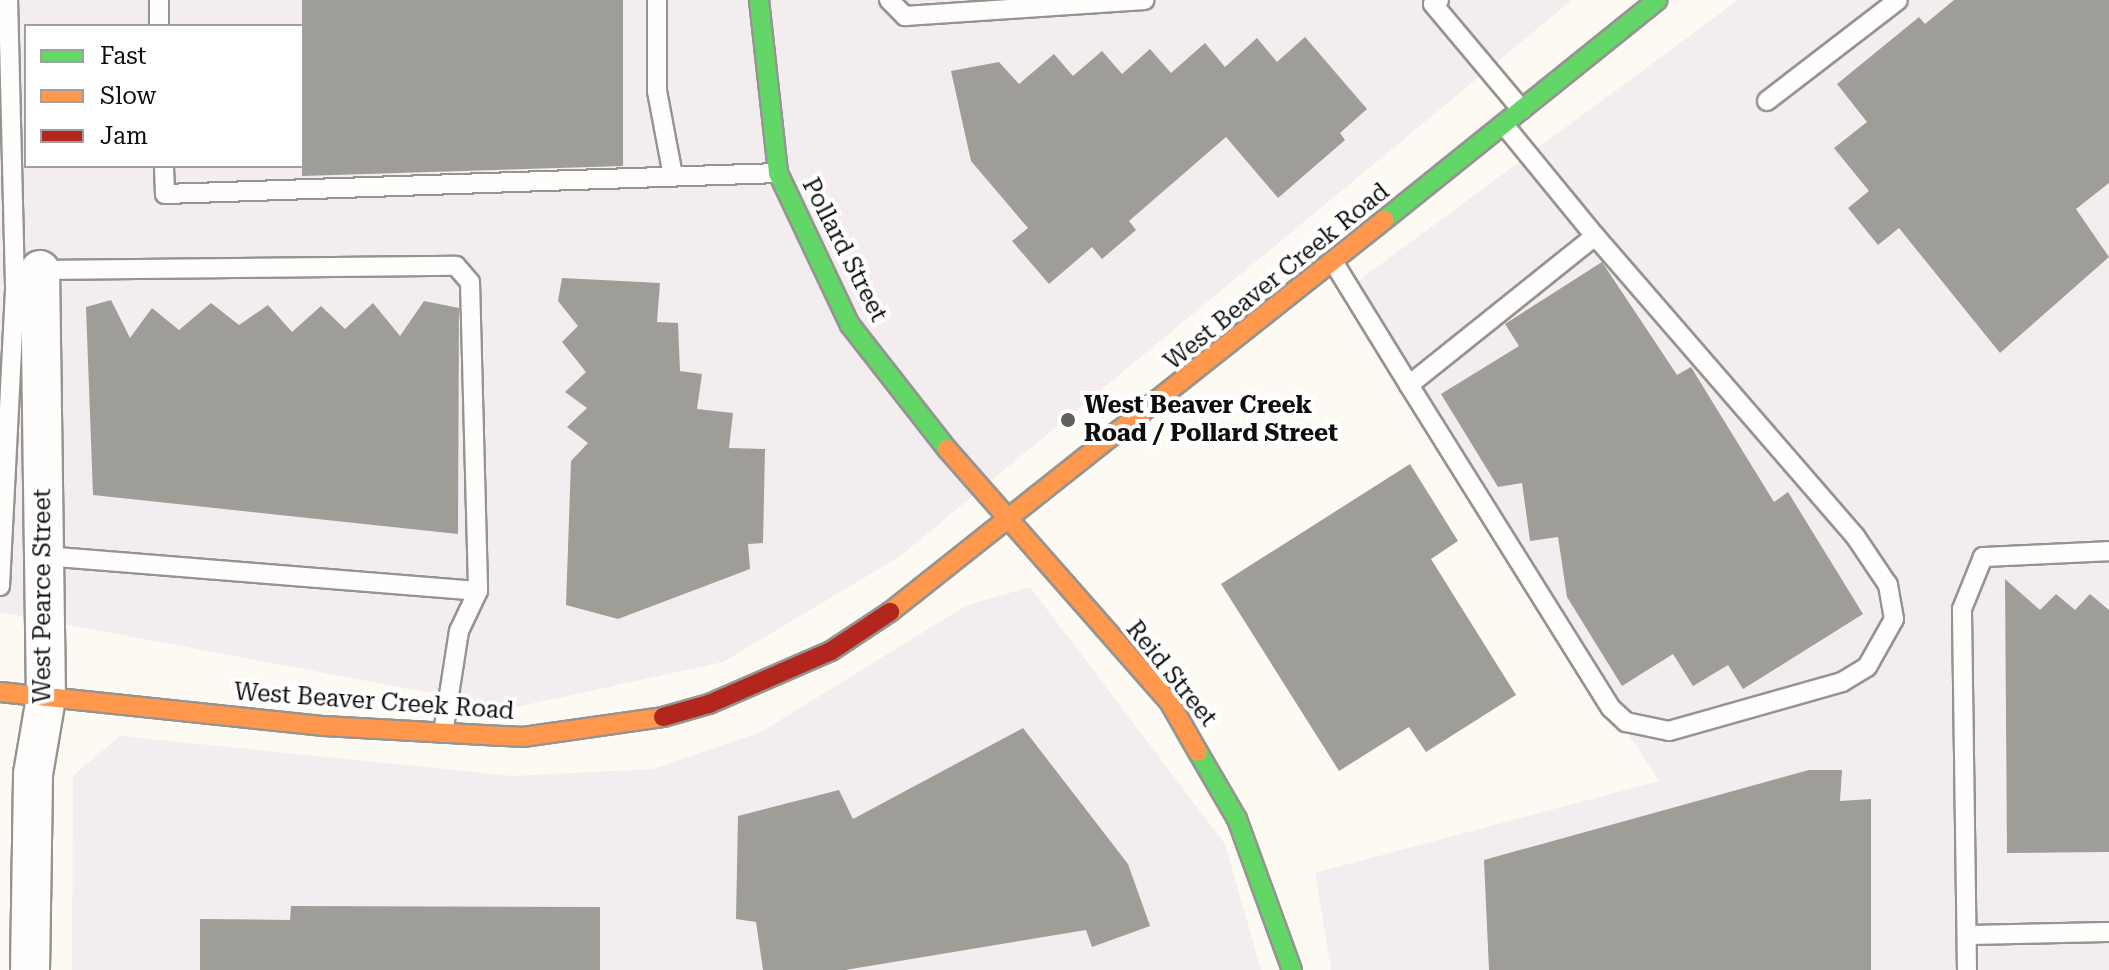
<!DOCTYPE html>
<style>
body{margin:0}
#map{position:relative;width:2109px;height:970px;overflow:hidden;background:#fcfaf2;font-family:"Roboto Serif",serif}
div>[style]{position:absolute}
.industrial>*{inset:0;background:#f3edef}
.building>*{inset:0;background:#9e9d98}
.roads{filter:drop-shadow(2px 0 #959491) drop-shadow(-2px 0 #959491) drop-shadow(0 2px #959491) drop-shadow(0 -2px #959491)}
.lane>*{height:18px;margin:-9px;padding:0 9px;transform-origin:9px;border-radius:9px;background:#fffefd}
.street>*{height:38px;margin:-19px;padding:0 19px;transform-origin:19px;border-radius:19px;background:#fffefd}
.fast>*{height:18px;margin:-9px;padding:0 9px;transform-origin:9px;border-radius:9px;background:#63d668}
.slow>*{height:18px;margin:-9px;padding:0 9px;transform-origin:9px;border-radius:9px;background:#ff974d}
.jam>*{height:18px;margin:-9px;padding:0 9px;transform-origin:9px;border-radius:9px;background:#b3261e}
.dots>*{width:22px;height:22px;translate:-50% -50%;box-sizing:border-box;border:4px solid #fff;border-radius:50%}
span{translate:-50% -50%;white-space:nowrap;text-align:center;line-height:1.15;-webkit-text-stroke:8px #fff;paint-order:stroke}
.street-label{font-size:24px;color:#0e0e0e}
.poi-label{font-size:24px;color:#0e0e0e;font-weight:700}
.left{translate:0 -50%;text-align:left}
.legend{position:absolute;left:24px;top:24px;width:280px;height:144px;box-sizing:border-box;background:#fff;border:2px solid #9f9f9f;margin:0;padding:10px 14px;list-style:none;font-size:24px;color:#0e0e0e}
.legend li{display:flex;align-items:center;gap:16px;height:40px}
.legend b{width:40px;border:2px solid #9f9f9f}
</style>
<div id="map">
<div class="industrial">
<i style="clip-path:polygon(evenodd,0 0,1572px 0,899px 557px,723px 662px,512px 708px,0 612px,0 0,26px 26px,302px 26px,302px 166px,26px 166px,26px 26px)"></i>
<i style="clip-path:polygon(1738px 0,2109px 0,2109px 970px,1331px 970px,1315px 873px,1659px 781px,1342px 293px)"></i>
<i style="clip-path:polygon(1030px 587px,1225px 844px,1261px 970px,72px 970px,73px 776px,120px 736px,513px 776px,653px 769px,761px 732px,967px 605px)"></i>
</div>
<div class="building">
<i style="clip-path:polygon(302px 0,623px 0,623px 166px,302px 176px)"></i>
<i style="clip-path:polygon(1954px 0,2109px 0,2109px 183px,2076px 209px,2109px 257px,2000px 353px,1899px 228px,1878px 245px,1848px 208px,1869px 191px,1834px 148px,1867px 122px,1837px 84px,1919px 17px,1925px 24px)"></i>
<i style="clip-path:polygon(1305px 37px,1367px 109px,1340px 133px,1345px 140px,1278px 198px,1226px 137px,1129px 221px,1136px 230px,1102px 259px,1092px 247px,1049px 284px,1012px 241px,1028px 228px,971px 161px,951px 71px,999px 62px,1019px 84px,1054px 54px,1073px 76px,1102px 51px,1122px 74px,1150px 49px,1171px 73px,1205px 43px,1225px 67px,1257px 38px,1277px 62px)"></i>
<i style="clip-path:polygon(1602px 262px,1677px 375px,1691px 367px,1774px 502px,1788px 492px,1863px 614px,1743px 689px,1728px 665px,1693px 686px,1673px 654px,1622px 686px,1567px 597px,1558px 537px,1530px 541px,1522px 483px,1498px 487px,1441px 394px,1519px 346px,1505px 324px)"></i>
<i style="clip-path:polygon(562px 278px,660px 283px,657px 322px,678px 323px,680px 371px,702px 374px,697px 409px,733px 413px,729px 448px,765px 449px,763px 543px,748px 544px,750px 569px,618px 619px,566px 605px,571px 461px,588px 443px,567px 427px,587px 408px,565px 392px,586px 372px,562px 342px,578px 326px,558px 301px)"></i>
<i style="clip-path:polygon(111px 300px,130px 338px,152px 308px,179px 330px,211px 303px,239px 325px,268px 305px,292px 332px,321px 306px,345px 329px,373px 303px,400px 336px,424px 301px,459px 308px,458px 534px,93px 495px,86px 307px)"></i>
<i style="clip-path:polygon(1410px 464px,1458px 541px,1431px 559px,1516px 695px,1426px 752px,1409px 727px,1339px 771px,1221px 584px)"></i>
<i style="clip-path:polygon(2005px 579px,2040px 610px,2056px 594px,2075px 610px,2090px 594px,2109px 610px,2109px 852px,2007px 853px)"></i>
<i style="clip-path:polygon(1023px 728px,1128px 864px,1150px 926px,1092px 947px,1086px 930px,845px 970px,763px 970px,756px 922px,736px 919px,738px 816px,839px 790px,853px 819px)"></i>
<i style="clip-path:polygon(1809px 770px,1842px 770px,1840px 801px,1871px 799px,1871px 970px,1489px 970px,1484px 860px)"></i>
<i style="clip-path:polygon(291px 906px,600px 907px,600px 970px,200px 970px,200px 919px,290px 920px)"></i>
</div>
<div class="roads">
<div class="lane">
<i style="left:159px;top:0;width:26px;rotate:90deg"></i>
<i style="left:657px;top:0;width:91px;rotate:90deg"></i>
<i style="left:657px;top:91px;width:86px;rotate:79.3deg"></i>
<i style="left:889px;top:0;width:23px;rotate:45deg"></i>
<i style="left:905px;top:16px;width:240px;rotate:-3.8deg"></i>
<i style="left:1439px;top:0;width:7px;rotate:146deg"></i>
<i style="left:1433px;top:4px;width:138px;rotate:50deg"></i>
<i style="left:1767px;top:101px;width:165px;rotate:-37.6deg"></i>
<i style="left:164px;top:166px;width:28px;rotate:88deg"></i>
<i style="left:165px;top:194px;width:613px;rotate:-1.96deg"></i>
<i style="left:1334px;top:263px;width:143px;rotate:58.4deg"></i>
<i style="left:1409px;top:385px;width:238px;rotate:-38.7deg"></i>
<i style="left:1595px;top:236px;width:144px;rotate:-129.3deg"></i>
<i style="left:40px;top:270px;width:416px;rotate:-0.6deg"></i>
<i style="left:456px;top:266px;width:21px;rotate:49deg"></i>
<i style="left:470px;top:282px;width:309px;rotate:88.5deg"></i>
<i style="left:478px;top:591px;width:44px;rotate:115.4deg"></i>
<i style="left:459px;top:631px;width:103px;rotate:98.9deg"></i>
<i style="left:1409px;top:385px;width:381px;rotate:58deg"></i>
<i style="left:1611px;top:708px;width:21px;rotate:43deg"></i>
<i style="left:1626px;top:722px;width:44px;rotate:11.8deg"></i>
<i style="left:1669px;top:731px;width:180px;rotate:-15.8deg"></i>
<i style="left:1842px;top:682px;width:29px;rotate:-31deg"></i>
<i style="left:1867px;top:667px;width:55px;rotate:-60.6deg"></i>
<i style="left:1894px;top:619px;width:35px;rotate:-100deg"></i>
<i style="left:1888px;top:585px;width:59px;rotate:-124deg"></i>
<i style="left:1855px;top:536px;width:397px;rotate:-130.9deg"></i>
<i style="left:44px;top:556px;width:435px;rotate:4.6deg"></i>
<i style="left:0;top:586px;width:301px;rotate:-87.1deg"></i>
<i style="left:15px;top:285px;width:285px;rotate:-91.4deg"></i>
<i style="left:1968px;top:935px;width:141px;rotate:-1.2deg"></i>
<i style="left:1967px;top:970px;width:361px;rotate:-90.8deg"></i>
<i style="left:1962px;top:609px;width:56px;rotate:-68deg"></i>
<i style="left:1983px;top:557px;width:126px;rotate:-2.7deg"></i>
</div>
<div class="street">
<i style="left:30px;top:970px;width:196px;rotate:-89.1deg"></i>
<i style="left:33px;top:774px;width:77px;rotate:-80.3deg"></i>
<i style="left:46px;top:698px;width:428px;rotate:-90.8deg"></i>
</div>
<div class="fast">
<i style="left:759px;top:0;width:174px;rotate:83.7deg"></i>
<i style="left:778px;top:173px;width:168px;rotate:64.7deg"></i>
<i style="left:850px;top:325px;width:157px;rotate:52deg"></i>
<i style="left:1384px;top:220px;width:351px;rotate:-38.8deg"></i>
<i style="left:1198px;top:752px;width:78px;rotate:59.8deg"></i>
<i style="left:1237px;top:819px;width:161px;rotate:70deg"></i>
</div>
<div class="slow">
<i style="left:947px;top:449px;width:338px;rotate:48.7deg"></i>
<i style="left:1170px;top:703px;width:56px;rotate:60.3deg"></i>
<i style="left:890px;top:612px;width:631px;rotate:-38.43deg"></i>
<i style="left:0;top:692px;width:326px;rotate:6deg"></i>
<i style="left:324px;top:726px;width:199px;rotate:3.2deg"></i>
<i style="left:523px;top:737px;width:141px;rotate:-8.1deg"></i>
</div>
<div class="jam">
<i style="left:663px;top:717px;width:48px;rotate:-15.8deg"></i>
<i style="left:709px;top:704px;width:133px;rotate:-23.5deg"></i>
<i style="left:831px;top:651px;width:71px;rotate:-33.5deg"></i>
</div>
</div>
<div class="dots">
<i style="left:1068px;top:420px;background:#61615e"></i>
</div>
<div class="street-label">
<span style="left:844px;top:250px;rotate:63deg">Pollard Street</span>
<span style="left:1277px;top:277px;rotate:-39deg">West Beaver Creek Road</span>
<span style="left:43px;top:596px;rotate:-90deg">West Pearce Street</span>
<span style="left:1171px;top:674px;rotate:51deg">Reid Street</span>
<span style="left:374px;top:702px;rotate:4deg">West Beaver Creek Road</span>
</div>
<div class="poi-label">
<span class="left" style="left:1084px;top:420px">West Beaver Creek<br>Road / Pollard Street</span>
</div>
<ul class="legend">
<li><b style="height:10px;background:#63d668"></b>Fast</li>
<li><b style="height:10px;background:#ff974d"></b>Slow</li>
<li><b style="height:10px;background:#b3261e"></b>Jam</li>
</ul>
</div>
